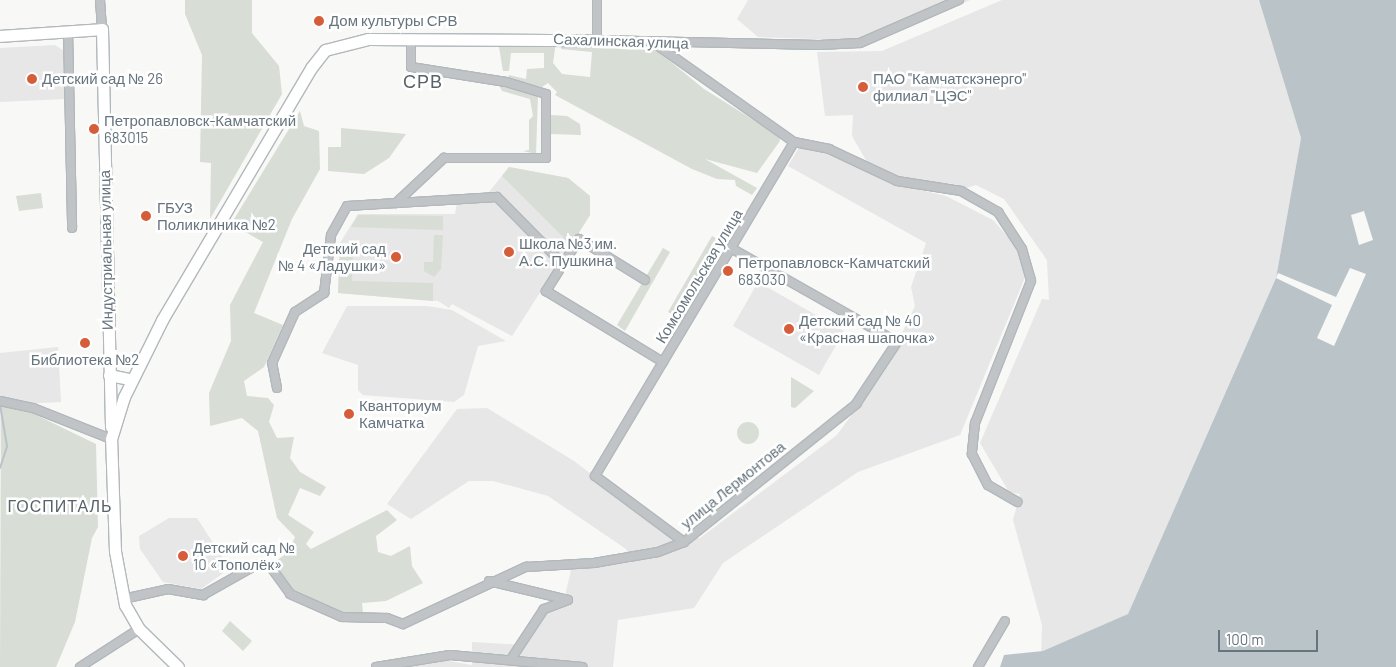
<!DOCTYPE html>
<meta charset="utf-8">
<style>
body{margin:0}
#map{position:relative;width:1396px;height:667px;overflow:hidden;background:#f8f8f6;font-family:Barlow,sans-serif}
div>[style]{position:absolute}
.built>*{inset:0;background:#e6e7e6}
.green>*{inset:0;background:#d8ddd5}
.round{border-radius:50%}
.water>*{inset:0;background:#bac4c8}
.pier>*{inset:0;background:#f8f8f6}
.stream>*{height:2px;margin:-1px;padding:0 1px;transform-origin:1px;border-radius:1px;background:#bac4c8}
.roads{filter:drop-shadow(1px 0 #b2b8bc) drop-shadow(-1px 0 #b2b8bc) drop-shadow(0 1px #b2b8bc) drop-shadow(0 -1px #b2b8bc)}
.street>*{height:8px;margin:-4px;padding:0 4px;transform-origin:4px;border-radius:4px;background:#c0c4c7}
.secondary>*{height:11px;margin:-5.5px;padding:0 5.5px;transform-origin:5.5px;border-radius:5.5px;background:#fff}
.dots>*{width:14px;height:14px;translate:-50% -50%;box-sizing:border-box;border:2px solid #fff;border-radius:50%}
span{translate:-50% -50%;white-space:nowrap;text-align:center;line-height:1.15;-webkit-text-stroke:5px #fff;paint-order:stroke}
.poi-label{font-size:15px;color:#66747e}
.left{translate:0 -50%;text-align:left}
.right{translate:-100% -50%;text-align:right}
.street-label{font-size:15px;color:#66747e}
.neighbourhood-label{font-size:16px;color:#57626a;letter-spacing:1px}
.quarter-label{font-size:18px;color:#57626a;letter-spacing:1px}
.scale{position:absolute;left:1218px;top:630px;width:100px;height:22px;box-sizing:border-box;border:2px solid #66747e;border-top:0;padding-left:6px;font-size:15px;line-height:18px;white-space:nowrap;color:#66747e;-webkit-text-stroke:4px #fff;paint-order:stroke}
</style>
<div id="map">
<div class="built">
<i style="clip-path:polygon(748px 0,970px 0,877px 41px,758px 37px,737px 19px)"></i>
<i style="clip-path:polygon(1002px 0,1259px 0,1301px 138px,1276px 278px,1128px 614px,1041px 658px,1042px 625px,1013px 520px,1020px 494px,1009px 492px,980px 443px,1042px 299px,1049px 300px,1047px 260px,1004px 199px,976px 185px,963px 189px,955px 184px,902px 180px,867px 162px,852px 136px,853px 115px,825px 116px,817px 52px,882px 51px)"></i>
<i style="clip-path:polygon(55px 45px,64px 51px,65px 99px,0 102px,0 48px)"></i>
<i style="clip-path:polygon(800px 146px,828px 150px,895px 184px,946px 196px,993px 220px,1018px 248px,1026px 275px,960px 435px,858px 472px,723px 563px,694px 608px,618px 620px,613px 667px,397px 667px,444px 660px,472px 665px,472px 642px,524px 645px,553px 601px,565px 596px,572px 566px,628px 555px,626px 549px,548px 496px,493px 481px,469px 481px,411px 519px,387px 504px,457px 409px,487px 408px,574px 461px,677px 539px,700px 538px,837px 435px,886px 367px,915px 306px,911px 287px,926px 243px,788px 166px)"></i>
<i style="clip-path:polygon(509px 167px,568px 178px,590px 196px,590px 215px,512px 336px,452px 304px,449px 308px,438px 301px,338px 293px,340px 243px,358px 214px,455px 214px,458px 197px,489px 192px)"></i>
<i style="clip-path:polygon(758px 282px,844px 331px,819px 375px,733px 326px)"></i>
<i style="clip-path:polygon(347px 306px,427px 306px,452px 310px,506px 341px,478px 346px,464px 395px,454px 402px,363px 395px,358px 390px,358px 365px,322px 353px)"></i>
<i style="clip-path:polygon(58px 347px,61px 402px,1px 405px,0 452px,0 353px)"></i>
<i style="clip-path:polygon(169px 518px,197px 518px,226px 563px,222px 574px,201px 589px,163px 582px,140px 549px,139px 536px)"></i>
</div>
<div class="green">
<i style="clip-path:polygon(185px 0,252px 0,252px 33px,279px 66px,282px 94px,210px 219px,211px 163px,200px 162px,202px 55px,185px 14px)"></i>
<i style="clip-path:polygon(498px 41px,556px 42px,553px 63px,562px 74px,590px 77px,592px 52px,561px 49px,561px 45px,655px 49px,704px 89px,779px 136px,780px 141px,757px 173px,705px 159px,757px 188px,752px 195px,736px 186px,735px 180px,717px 179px,692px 169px,555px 95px,557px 92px,548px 83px,542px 87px,508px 80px,509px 75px,526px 79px,527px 69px,544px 68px,544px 53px,511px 53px,509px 71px,503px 71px)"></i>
<i style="clip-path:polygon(498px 83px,538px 94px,536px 154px,523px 151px,529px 150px,529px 120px,533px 116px,530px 99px,502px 91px)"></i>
<i style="clip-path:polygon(300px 111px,304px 126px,319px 131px,320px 169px,292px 219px,254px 313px,283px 325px,264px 367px,244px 381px,247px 396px,268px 398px,274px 405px,269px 422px,277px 438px,294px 437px,290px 458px,300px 472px,326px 487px,320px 496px,300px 488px,288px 515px,314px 532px,306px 544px,311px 549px,387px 510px,397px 520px,376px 536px,378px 552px,391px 556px,410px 546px,412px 566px,423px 583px,386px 601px,362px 603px,363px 613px,343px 612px,292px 589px,274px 563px,289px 551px,295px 537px,277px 518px,258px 431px,242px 418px,210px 426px,209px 393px,231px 341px,230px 305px,263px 242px,231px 224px)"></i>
<i style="clip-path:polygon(551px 115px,567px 116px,580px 124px,581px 135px,551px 134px)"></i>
<i style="clip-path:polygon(341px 128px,385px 132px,406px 134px,389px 158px,364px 174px,328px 171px,328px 147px,341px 147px)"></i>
<i style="clip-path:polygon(509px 167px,568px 178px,590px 196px,590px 215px,571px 245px,502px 176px)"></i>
<i style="clip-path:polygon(41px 193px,43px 208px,19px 211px,16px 196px)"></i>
<i style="clip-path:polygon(358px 215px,443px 216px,443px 230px,351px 227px)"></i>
<i style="clip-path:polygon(434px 235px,443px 235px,441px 269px,434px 277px,424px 271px,424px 262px,433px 262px)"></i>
<i style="clip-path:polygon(712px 236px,723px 242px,680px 319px,668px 312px)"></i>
<i style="clip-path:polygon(340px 247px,353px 247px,352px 281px,433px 283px,433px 301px,338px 293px)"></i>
<i style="clip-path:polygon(663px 248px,670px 252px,625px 331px,617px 325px)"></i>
<i style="clip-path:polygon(791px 377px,814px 391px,795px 408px,791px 407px)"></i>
<i style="clip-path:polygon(1px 405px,30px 412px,96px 444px,98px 527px,92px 538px,75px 622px,56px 667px,0 667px)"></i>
<i class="round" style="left:737px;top:422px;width:22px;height:22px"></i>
<i style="clip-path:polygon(230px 621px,252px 641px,243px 651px,222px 631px)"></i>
</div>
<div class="water">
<i style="clip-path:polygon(1259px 0,1396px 0,1396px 667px,1000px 667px,1004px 655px,1043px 651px,1128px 614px,1276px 278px,1301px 138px)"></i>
</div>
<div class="pier">
<i style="clip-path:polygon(1364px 211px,1373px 240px,1359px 245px,1351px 215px)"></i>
<i style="clip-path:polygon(1350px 268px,1366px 274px,1334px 346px,1317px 338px,1332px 305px,1276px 278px,1278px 273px,1336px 297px)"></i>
</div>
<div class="stream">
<i style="left:0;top:468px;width:23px;rotate:-72deg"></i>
<i style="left:7px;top:446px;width:43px;rotate:-99.5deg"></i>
</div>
<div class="roads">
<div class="street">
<i style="left:100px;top:0;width:29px;rotate:86deg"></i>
<i style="left:597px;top:0;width:40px;rotate:90deg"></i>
<i style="left:597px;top:40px;width:222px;rotate:1.3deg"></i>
<i style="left:819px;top:45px;width:41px;rotate:-2.8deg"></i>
<i style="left:860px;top:43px;width:108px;rotate:-23.5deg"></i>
<i style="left:68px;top:31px;width:197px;rotate:88.8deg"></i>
<i style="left:654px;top:43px;width:171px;rotate:35.3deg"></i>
<i style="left:794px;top:142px;width:36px;rotate:11deg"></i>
<i style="left:829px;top:149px;width:75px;rotate:25.2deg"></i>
<i style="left:897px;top:181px;width:65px;rotate:8.9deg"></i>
<i style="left:961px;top:191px;width:43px;rotate:29.6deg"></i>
<i style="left:998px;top:212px;width:44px;rotate:57deg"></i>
<i style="left:1022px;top:249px;width:33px;rotate:74deg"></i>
<i style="left:1031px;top:281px;width:153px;rotate:111.5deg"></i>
<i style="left:975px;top:423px;width:31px;rotate:96deg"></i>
<i style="left:972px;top:454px;width:35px;rotate:63deg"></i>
<i style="left:988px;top:485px;width:34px;rotate:30deg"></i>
<i style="left:396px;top:203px;width:66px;rotate:-43.2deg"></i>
<i style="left:444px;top:158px;width:102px"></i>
<i style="left:546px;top:158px;width:64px;rotate:-90deg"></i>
<i style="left:546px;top:94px;width:42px;rotate:-163.3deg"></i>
<i style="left:506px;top:82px;width:96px;rotate:-171deg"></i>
<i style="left:411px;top:67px;width:29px;rotate:-90deg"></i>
<i style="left:645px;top:280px;width:78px;rotate:-148.2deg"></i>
<i style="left:579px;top:239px;width:62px;rotate:122.4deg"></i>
<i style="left:546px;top:291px;width:137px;rotate:31.3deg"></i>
<i style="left:277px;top:388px;width:25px;rotate:-101deg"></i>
<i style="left:272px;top:363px;width:56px;rotate:-65.7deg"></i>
<i style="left:295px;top:312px;width:35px;rotate:-33deg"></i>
<i style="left:324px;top:293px;width:58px;rotate:-83.1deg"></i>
<i style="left:331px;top:235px;width:33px;rotate:-61deg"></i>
<i style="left:347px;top:206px;width:150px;rotate:-3.4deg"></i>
<i style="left:497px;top:197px;width:94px;rotate:45.4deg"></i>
<i style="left:0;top:401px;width:34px;rotate:12deg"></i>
<i style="left:33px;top:408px;width:84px;rotate:21.7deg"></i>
<i style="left:684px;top:542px;width:111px;rotate:-143.4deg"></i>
<i style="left:595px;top:476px;width:389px;rotate:-59.2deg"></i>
<i style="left:489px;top:581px;width:81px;rotate:13.5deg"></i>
<i style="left:568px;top:600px;width:26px;rotate:159deg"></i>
<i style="left:544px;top:609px;width:60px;rotate:123.4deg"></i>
<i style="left:123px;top:599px;width:46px;rotate:-12.5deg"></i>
<i style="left:168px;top:589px;width:36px;rotate:10deg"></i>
<i style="left:203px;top:595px;width:61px;rotate:-29.5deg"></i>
<i style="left:256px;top:565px;width:14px;rotate:4deg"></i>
<i style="left:270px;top:566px;width:34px;rotate:54deg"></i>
<i style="left:290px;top:594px;width:57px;rotate:23.9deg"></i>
<i style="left:342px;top:617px;width:45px;rotate:1.3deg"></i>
<i style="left:387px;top:618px;width:17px;rotate:21deg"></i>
<i style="left:403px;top:624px;width:136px;rotate:-24.9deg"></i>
<i style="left:526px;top:567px;width:68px;rotate:-3.4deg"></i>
<i style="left:594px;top:563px;width:65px;rotate:-9.8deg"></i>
<i style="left:658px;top:552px;width:28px;rotate:-21deg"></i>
<i style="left:684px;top:542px;width:221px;rotate:-38.7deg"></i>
<i style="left:856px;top:404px;width:74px;rotate:-56.5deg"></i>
<i style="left:897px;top:342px;width:191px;rotate:-150.5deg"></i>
<i style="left:80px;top:667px;width:70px;rotate:-32.8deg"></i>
<i style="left:376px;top:667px;width:75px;rotate:-9.2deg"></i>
<i style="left:450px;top:655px;width:133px;rotate:5.2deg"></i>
<i style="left:978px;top:667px;width:53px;rotate:-59.6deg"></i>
</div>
<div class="secondary">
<i style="left:0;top:36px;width:102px;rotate:-3.9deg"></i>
<i style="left:102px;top:29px;width:398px;rotate:88.7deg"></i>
<i style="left:109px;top:375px;width:20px;rotate:11deg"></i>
<i style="left:178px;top:667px;width:54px;rotate:-135.7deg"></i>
<i style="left:139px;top:629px;width:28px;rotate:-120deg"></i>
<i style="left:125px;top:605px;width:55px;rotate:-100.5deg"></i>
<i style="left:115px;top:551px;width:112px;rotate:-92deg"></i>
<i style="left:111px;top:439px;width:44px;rotate:-72.8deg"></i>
<i style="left:124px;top:397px;width:86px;rotate:-63.7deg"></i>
<i style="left:162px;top:320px;width:293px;rotate:-59.4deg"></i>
<i style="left:311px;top:68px;width:23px;rotate:-52deg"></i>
<i style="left:325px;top:50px;width:44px;rotate:-14.3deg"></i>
<i style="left:368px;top:39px;width:229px;rotate:0.3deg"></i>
</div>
</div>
<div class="dots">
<i style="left:319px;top:21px;background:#d65d39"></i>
<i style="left:32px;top:79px;background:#d65d39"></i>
<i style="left:863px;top:87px;background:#d65d39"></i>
<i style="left:94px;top:129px;background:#d65d39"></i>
<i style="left:146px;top:216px;background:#d65d39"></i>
<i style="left:509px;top:252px;background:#d65d39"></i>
<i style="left:396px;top:257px;background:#d65d39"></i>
<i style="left:728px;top:271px;background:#d65d39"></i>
<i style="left:789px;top:329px;background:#d65d39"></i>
<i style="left:85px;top:343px;background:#d65d39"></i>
<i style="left:349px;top:414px;background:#d65d39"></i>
<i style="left:183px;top:556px;background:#d65d39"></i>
</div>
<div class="poi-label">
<span class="left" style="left:329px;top:21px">Дом культуры СРВ</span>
<span class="left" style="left:873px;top:87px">ПАО "Камчатскэнерго"<br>филиал "ЦЭС"</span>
<span class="left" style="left:42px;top:79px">Детский сад № 26</span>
<span class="left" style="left:104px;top:129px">Петропавловск-Камчатский<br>683015</span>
<span class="left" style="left:157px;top:216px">ГБУЗ<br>Поликлиника №2</span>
<span class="left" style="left:519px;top:252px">Школа №3 им.<br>А.С. Пушкина</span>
<span class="right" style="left:386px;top:257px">Детский сад<br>№ 4 «Ладушки»</span>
<span class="left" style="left:738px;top:271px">Петропавловск-Камчатский<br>683030</span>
<span class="left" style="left:799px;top:329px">Детский сад № 40<br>«Красная шапочка»</span>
<span style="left:85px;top:360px">Библиотека №2</span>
<span class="left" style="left:359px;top:414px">Кванториум<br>Камчатка</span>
<span class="left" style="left:193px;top:556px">Детский сад №<br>10 «Тополёк»</span>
</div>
<div class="street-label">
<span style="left:621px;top:41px;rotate:2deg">Сахалинская улица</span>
<span style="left:106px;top:250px;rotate:-91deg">Индустриальная улица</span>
<span style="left:699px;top:276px;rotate:-59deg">Комсомольская улица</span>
<span style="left:733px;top:485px;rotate:-39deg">улица Лермонтова</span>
</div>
<div class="neighbourhood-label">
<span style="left:60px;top:506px">ГОСПИТАЛЬ</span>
</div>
<div class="quarter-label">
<span style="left:423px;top:81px">СРВ</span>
</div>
<div class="scale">100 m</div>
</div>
